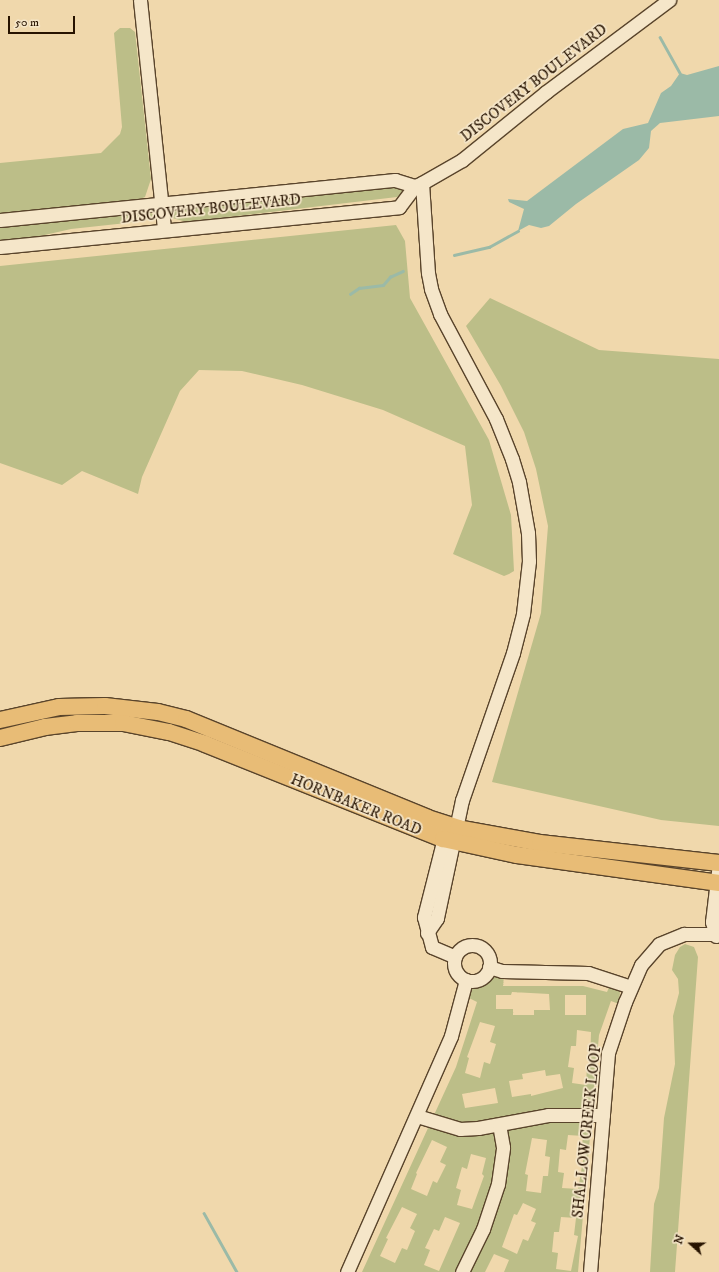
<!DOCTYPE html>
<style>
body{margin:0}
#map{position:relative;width:719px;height:1272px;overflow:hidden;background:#f0d8ac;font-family:"IM FELL DW Pica",serif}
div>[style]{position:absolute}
.green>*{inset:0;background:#bcbe88}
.water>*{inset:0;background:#9bbaa7}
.stream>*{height:2.5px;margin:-1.25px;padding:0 1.25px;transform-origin:1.25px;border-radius:1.25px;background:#9bbaa7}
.roads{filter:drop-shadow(1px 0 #59442b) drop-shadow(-1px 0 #59442b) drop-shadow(0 1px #59442b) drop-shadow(0 -1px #59442b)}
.minor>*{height:13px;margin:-6.5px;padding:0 6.5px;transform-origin:6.5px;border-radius:6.5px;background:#f5e6c9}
.minor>.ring{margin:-6.5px;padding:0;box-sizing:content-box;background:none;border:13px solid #f5e6c9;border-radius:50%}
.major>*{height:16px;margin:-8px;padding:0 8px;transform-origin:8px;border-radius:8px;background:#e8bc76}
span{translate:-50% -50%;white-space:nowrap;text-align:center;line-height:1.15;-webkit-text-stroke:3.5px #f5e6c9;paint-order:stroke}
.street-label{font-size:15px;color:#271300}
.north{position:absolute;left:671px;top:1224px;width:40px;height:40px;-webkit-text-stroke:3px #f5e6c9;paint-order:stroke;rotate:291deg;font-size:11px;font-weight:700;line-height:16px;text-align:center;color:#271300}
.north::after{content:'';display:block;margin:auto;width:14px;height:18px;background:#271300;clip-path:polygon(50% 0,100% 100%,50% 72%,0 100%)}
.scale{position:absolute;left:8px;top:16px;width:67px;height:18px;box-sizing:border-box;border:2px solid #271300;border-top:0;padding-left:5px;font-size:12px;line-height:14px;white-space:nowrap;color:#271300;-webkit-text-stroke:3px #f5e6c9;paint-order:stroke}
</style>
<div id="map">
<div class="green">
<i style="clip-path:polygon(120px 28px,130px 28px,135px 32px,151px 179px,145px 197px,135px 201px,0 214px,0 163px,101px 153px,120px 134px,122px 127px,114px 33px)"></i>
<i style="clip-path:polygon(393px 184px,405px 192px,397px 197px,187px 222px,172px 218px,171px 214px,178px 207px)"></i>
<i style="clip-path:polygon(147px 210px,154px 215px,145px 221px,71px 229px,36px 237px,0 242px,0 226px)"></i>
<i style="clip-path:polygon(396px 225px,405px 241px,410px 298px,489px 440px,511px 515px,514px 571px,509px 574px,504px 576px,453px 554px,472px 505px,465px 446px,383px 410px,302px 385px,242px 371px,199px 370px,180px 391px,142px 477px,138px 494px,82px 471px,62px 485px,0 463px,0 266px)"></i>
<i style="clip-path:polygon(490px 298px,599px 350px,719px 359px,719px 826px,661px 820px,492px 782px,541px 613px,548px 526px,536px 469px,524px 432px,501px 386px,466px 326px)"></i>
<i style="clip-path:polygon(685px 944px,694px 947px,698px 957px,675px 1272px,650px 1272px,654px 1204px,659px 1188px,664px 1118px,675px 1064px,673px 1016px,679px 993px,678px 979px,672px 970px,675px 955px,680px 947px)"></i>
<i style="clip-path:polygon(evenodd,493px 976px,504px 976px,503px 986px,583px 986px,607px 992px,610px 985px,620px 992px,619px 1004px,611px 1001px,599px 1035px,578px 1272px,504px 1272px,509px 1260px,494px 1254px,485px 1272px,362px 1272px,456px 1067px,477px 1002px,469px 998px,472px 989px,493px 976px,512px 992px,549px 994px,550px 1010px,534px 1010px,534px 1015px,513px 1015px,513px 1009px,496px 1009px,496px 995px,511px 995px,512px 992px,493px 976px,565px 995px,586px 995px,586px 1015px,565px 1015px,565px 995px,493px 976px,480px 1022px,495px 1026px,490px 1042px,496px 1044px,490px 1064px,484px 1062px,480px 1078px,465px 1073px,469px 1058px,467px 1057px,480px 1022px,493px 976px,577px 1030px,591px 1032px,590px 1066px,587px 1066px,586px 1085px,572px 1083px,574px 1068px,568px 1067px,571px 1046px,576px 1046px,577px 1030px,493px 976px,545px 1070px,546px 1076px,560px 1074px,563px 1088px,531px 1096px,531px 1094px,512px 1097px,509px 1081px,523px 1079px,522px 1074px,545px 1070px,493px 976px,495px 1088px,498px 1103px,465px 1108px,462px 1094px,495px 1088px,493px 976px,568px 1135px,583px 1136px,581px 1155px,584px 1155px,578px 1189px,562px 1188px,564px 1173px,558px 1172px,560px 1149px,566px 1150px,568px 1135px,493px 976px,532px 1138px,547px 1140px,545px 1156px,550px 1157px,548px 1176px,543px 1176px,541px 1193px,526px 1191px,528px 1175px,525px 1174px,532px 1138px,493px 976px,432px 1140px,447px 1147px,440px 1162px,446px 1165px,437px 1183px,433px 1181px,427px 1196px,411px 1189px,417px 1174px,416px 1173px,432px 1140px,493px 976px,471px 1154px,486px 1158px,482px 1174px,484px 1176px,472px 1209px,457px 1205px,461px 1190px,456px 1188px,462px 1167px,467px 1169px,471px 1154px,493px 976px,523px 1203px,536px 1209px,531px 1221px,536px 1223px,528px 1241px,523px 1239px,517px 1254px,502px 1247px,514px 1214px,517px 1215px,523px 1203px,493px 976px,402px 1207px,417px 1214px,410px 1228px,415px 1231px,407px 1250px,402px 1248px,395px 1263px,380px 1256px,388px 1239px,386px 1238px,402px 1207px,493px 976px,445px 1217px,460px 1223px,439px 1271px,424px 1265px,430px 1250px,425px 1248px,434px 1229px,439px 1231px,445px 1217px,493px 976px,561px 1217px,576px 1218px,574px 1235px,578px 1236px,571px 1271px,556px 1269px,558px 1253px,552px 1252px,554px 1232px,559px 1232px,561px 1217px)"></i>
</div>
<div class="water">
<i style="clip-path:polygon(719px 66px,719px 116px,660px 123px,651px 131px,649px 148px,639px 160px,576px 204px,549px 226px,541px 228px,529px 225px,518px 231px,524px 209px,509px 202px,508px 199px,527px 201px,623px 129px,648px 123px,661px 93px,671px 86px,680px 73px,687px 75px)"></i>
</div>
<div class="stream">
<i style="left:660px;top:37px;width:41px;rotate:60.9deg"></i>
<i style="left:454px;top:255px;width:36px;rotate:-13deg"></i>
<i style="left:489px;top:247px;width:33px;rotate:-29deg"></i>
<i style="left:350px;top:294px;width:11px;rotate:-34deg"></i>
<i style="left:359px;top:288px;width:24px;rotate:-7deg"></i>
<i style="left:383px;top:285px;width:11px;rotate:-49deg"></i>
<i style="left:390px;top:277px;width:14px;rotate:-25deg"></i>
<i style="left:204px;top:1213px;width:68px;rotate:60.8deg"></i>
</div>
<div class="roads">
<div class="minor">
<i style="left:140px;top:0;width:231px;rotate:84deg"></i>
<i style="left:422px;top:183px;width:90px;rotate:86.2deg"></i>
<i style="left:428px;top:273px;width:16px;rotate:79deg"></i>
<i style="left:431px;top:289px;width:27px;rotate:70deg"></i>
<i style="left:440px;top:314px;width:119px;rotate:61.9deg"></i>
<i style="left:496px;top:419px;width:43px;rotate:68.2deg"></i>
<i style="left:512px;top:459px;width:24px;rotate:73deg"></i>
<i style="left:519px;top:482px;width:52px;rotate:80deg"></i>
<i style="left:528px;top:533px;width:28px;rotate:88deg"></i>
<i style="left:529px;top:561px;width:53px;rotate:96.5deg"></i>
<i style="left:523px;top:614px;width:40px;rotate:104.4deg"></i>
<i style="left:513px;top:653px;width:156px;rotate:109.1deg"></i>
<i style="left:462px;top:800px;width:121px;rotate:102deg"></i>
<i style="left:437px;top:918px;width:18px;rotate:124deg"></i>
<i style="left:0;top:220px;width:397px;rotate:-5.8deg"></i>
<i style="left:395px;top:180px;width:21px;rotate:17deg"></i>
<i style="left:415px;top:186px;width:8px;rotate:-23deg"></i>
<i style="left:422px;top:183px;width:46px;rotate:-29.9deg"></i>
<i style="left:462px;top:160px;width:108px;rotate:-39deg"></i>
<i style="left:546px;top:92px;width:154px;rotate:-36.8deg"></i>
<i style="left:0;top:247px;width:401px;rotate:-5.7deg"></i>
<i style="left:399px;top:207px;width:26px;rotate:-53deg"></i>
<i style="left:446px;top:830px;width:90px;rotate:104.2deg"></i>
<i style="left:424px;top:917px;width:31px;rotate:75deg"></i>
<i style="left:432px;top:947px;width:25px;rotate:23deg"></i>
<i style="left:716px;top:936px;width:15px;rotate:-106deg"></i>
<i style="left:712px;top:922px;width:59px;rotate:-83.2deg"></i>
<i class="ring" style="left:454px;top:945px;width:23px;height:23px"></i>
<i style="left:489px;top:967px;width:14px;rotate:17deg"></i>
<i style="left:502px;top:971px;width:86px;rotate:1.3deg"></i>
<i style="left:588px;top:973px;width:45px;rotate:18deg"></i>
<i style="left:417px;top:1116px;width:45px;rotate:16.8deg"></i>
<i style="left:460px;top:1129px;width:18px;rotate:-3deg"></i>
<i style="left:478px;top:1128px;width:71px;rotate:-10.5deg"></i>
<i style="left:548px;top:1115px;width:55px"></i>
<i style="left:347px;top:1272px;width:258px;rotate:-66.2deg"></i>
<i style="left:451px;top:1036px;width:58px;rotate:-75deg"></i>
<i style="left:462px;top:1272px;width:48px;rotate:-64deg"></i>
<i style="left:483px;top:1229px;width:47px;rotate:-71.6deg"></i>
<i style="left:498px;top:1184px;width:37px;rotate:-82deg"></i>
<i style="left:503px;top:1147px;width:22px;rotate:-100deg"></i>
<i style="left:590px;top:1272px;width:220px;rotate:-85.3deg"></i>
<i style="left:608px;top:1053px;width:54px;rotate:-71.6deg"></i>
<i style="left:625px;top:1002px;width:40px;rotate:-66.6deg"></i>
<i style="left:641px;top:965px;width:28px;rotate:-49deg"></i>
<i style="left:659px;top:944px;width:27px;rotate:-22deg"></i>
<i style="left:684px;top:934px;width:35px"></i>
</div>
<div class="major">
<i style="left:0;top:720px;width:60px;rotate:-12.4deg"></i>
<i style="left:59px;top:707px;width:46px;rotate:-1.2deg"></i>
<i style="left:105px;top:706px;width:53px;rotate:6.5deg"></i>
<i style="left:158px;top:712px;width:29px;rotate:14deg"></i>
<i style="left:186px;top:719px;width:261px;rotate:22.2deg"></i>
<i style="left:428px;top:818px;width:32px;rotate:18deg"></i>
<i style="left:458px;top:828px;width:83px;rotate:10.4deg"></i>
<i style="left:540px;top:843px;width:180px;rotate:6.4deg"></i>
<i style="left:0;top:738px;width:46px;rotate:-13.7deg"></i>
<i style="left:45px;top:727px;width:32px;rotate:-7deg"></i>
<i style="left:77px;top:723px;width:46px"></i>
<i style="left:123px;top:723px;width:47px;rotate:11.1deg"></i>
<i style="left:169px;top:732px;width:38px;rotate:18deg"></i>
<i style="left:205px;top:744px;width:256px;rotate:21.8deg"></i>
<i style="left:443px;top:839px;width:76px;rotate:12.2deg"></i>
<i style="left:517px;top:855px;width:204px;rotate:7.9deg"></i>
</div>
</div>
<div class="street-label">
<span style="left:534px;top:83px;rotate:-38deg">DISCOVERY BOULEVARD</span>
<span style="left:211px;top:209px;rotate:-6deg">DISCOVERY BOULEVARD</span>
<span style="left:356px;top:805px;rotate:22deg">HORNBAKER ROAD</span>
<span style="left:587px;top:1131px;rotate:-84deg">SHALLOW CREEK LOOP</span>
</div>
<div class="north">N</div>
<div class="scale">50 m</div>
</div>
